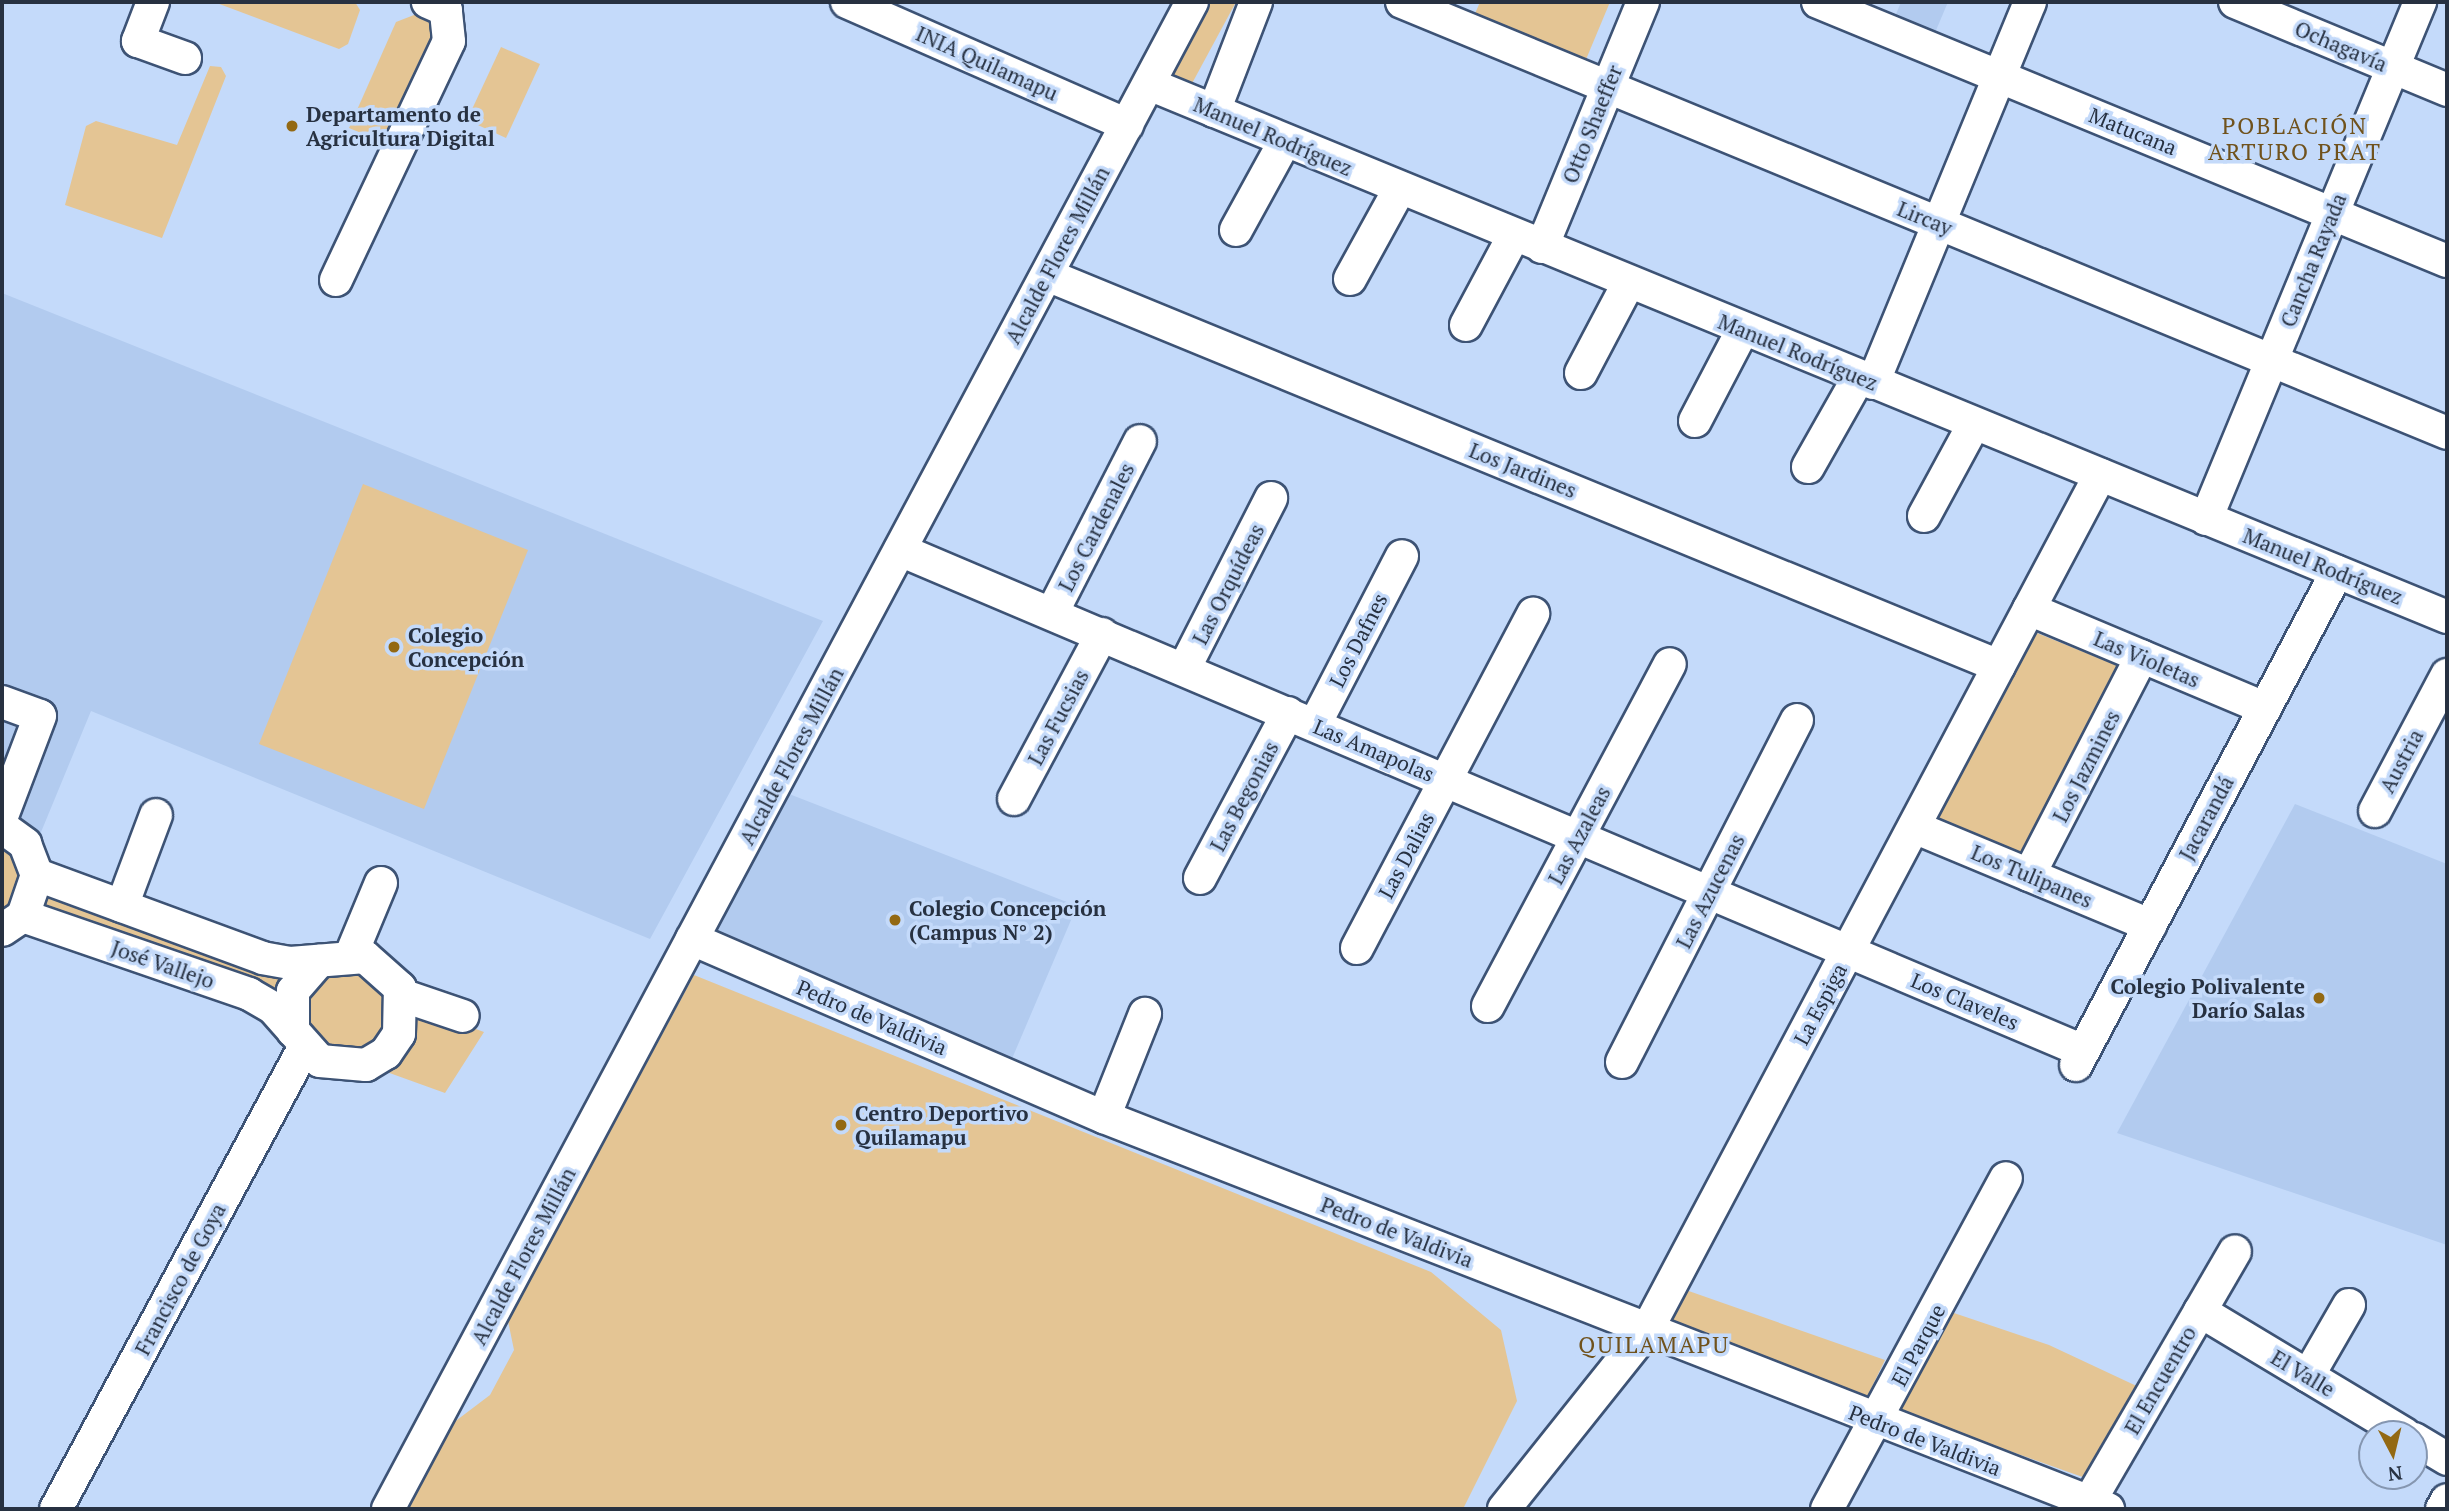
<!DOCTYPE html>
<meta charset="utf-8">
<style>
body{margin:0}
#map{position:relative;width:2449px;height:1511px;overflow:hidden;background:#c4dafa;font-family:"PT Serif",serif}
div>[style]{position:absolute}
.built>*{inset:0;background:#b2cbef}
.green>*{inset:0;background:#e4c594}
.roads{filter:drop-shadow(2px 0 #3d5375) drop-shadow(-2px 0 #3d5375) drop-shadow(0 2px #3d5375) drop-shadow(0 -2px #3d5375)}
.minor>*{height:32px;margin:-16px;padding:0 16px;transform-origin:16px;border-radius:16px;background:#fff}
.dots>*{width:19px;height:19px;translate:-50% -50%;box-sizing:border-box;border:4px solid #c4dafa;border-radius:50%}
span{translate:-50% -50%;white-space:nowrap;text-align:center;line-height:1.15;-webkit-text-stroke:7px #c4dafa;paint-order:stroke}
.street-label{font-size:21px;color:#273141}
.poi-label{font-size:21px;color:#273141;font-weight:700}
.left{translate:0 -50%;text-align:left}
.right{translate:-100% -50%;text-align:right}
.neighbourhood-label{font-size:23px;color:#70521c;letter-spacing:2px}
.frame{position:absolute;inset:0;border:4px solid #273141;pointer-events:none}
.north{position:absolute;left:2358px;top:1420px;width:70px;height:70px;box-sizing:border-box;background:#c4dafa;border:2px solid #8596b0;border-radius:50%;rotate:173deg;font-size:19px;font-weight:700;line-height:28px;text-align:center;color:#273141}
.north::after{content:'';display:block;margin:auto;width:24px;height:32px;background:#936913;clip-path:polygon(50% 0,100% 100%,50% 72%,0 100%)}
</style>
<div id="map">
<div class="built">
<i style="clip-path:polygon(1901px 2px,1948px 2px,1934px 35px,1894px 19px)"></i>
<i style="clip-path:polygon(2px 293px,823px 621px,650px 939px,91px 711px,39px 837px,2px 817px)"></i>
<i style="clip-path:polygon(784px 792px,1077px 906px,1011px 1061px,711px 934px)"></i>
<i style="clip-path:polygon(2295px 804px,2447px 864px,2447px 1245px,2117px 1133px)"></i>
</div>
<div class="green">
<i style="clip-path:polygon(214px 2px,355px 2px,360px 10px,348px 44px,339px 49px)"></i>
<i style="clip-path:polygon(1210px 2px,1236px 2px,1189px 89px,1160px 78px)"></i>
<i style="clip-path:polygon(1480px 2px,1610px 2px,1582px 69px,1471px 23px)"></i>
<i style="clip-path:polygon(427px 10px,440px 39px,392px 146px,349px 128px,396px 22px)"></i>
<i style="clip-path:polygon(501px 47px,540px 64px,506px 138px,467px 120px)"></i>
<i style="clip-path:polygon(210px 66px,221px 67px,226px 76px,162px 238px,65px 205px,86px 126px,96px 121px,177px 145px)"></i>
<i style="clip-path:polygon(363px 484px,528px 550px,424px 809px,259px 744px)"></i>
<i style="clip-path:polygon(2037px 633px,2128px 670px,2025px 862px,1935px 824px)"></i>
<i style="clip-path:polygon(2px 832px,32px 877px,2px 924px)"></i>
<i style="clip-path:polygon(38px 883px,283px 972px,286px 996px,27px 914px)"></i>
<i style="clip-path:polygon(363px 964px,398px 1012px,362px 1060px,305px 1041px,305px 982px)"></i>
<i style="clip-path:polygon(694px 975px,1431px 1272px,1501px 1330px,1517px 1401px,1463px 1509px,408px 1509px,453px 1423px,490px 1395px,514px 1350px,508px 1321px)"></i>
<i style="clip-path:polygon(416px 1007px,484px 1032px,445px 1093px,384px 1071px,403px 1060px,414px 1039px)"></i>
<i style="clip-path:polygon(1683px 1289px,1885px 1360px,1865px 1401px,1660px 1326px)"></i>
<i style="clip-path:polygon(1948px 1311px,2049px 1345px,2143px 1389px,2091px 1480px,1894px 1410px)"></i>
</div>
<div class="roads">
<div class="minor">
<i style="left:153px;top:2px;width:42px;rotate:111deg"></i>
<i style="left:138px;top:41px;width:50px;rotate:19.9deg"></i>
<i style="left:847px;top:2px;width:306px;rotate:23.7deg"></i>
<i style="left:1402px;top:2px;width:1130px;rotate:22.41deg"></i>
<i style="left:1818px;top:2px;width:680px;rotate:22.38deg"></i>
<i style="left:2235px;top:2px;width:230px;rotate:22.5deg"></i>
<i style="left:1149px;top:84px;width:1403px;rotate:22.32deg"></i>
<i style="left:1214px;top:111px;width:117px;rotate:-68.9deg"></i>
<i style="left:1236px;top:230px;width:102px;rotate:-61.2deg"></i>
<i style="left:1542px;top:247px;width:265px;rotate:-67.6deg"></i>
<i style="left:1047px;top:275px;width:1029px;rotate:22.33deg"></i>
<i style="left:1350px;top:279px;width:104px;rotate:-61.2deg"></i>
<i style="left:336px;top:280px;width:264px;rotate:-64.7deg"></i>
<i style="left:449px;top:41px;width:31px;rotate:-96deg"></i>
<i style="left:446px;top:10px;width:20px;rotate:-156deg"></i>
<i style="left:1466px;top:325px;width:102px;rotate:-61.9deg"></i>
<i style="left:1581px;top:373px;width:103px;rotate:-62.2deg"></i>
<i style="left:1873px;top:383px;width:412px;rotate:-67.6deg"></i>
<i style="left:1695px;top:421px;width:104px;rotate:-62.4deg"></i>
<i style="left:1808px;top:467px;width:103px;rotate:-60.5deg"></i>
<i style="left:1924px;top:516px;width:105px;rotate:-61.5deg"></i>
<i style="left:2206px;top:519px;width:560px;rotate:-67.51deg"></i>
<i style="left:900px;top:550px;width:1285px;rotate:22.95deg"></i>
<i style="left:2029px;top:609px;width:256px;rotate:22.8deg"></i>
<i style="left:1052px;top:613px;width:193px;rotate:-62.9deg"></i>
<i style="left:1184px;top:669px;width:192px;rotate:-63deg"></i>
<i style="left:2px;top:702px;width:40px;rotate:20.2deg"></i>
<i style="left:40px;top:716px;width:107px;rotate:110.8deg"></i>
<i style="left:1315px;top:724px;width:189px;rotate:-62.6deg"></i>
<i style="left:1014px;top:799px;width:187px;rotate:-61.9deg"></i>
<i style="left:2375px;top:811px;width:154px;rotate:-62.1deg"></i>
<i style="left:2px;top:827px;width:29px;rotate:36deg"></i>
<i style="left:25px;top:844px;width:33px;rotate:69deg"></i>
<i style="left:37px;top:875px;width:43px;rotate:108.9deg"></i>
<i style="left:23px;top:916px;width:25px;rotate:146deg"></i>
<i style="left:1914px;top:827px;width:256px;rotate:22.6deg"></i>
<i style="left:2029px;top:875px;width:246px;rotate:-62.7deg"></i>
<i style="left:1200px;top:878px;width:187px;rotate:-61.9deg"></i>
<i style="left:122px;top:906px;width:97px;rotate:-69.5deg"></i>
<i style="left:23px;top:916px;width:239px;rotate:19deg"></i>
<i style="left:249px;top:994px;width:28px;rotate:30deg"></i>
<i style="left:273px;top:1008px;width:71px;rotate:48.4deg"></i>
<i style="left:320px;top:1061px;width:46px;rotate:5deg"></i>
<i style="left:366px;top:1065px;width:23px;rotate:-31deg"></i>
<i style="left:386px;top:1053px;width:23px;rotate:-56deg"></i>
<i style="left:399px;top:1034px;width:46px;rotate:-88.8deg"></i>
<i style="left:400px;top:988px;width:47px;rotate:-138.5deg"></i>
<i style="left:365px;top:957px;width:75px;rotate:175.4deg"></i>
<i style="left:290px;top:963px;width:27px;rotate:-170deg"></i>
<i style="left:263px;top:958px;width:241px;rotate:-159.8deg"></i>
<i style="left:692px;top:939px;width:449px;rotate:23.4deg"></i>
<i style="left:1104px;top:1117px;width:1078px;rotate:21.33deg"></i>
<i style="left:1357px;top:948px;width:378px;rotate:-62.2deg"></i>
<i style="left:351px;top:955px;width:78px;rotate:-67.4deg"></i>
<i style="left:401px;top:995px;width:65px;rotate:18.7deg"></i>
<i style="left:1488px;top:1006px;width:387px;rotate:-62deg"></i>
<i style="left:293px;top:1031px;width:40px;rotate:-90deg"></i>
<i style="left:293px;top:991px;width:40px;rotate:-49deg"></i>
<i style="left:1622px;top:1062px;width:384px;rotate:-62.9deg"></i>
<i style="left:2076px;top:1065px;width:558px;rotate:-62.1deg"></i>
<i style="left:1104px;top:1117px;width:111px;rotate:-68.3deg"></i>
<i style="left:2200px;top:1311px;width:239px;rotate:31deg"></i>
<i style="left:2308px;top:1376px;width:82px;rotate:-60deg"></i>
<i style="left:2414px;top:1439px;width:39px;rotate:31deg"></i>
<i style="left:56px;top:1509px;width:523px;rotate:-61.72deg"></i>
<i style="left:388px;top:1509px;width:1708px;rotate:-61.92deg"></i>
<i style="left:1504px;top:1509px;width:229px;rotate:-51.4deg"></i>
<i style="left:1647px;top:1330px;width:968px;rotate:-62.08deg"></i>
<i style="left:1827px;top:1509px;width:376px;rotate:-61.6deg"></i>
<i style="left:2085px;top:1509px;width:298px;rotate:-59.8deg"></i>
<i style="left:2442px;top:1509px;width:10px;rotate:-61deg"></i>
</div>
</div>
<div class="dots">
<i style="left:292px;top:126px;background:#936913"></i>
<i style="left:394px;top:647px;background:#936913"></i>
<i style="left:895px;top:920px;background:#936913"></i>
<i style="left:2319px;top:998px;background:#936913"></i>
<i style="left:841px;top:1125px;background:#936913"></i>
</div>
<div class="street-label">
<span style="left:2341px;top:46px;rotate:23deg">Ochagavía</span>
<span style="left:987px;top:63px;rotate:24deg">INIA Quilamapu</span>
<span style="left:1592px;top:124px;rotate:-68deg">Otto Shaeffer</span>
<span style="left:2133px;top:131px;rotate:22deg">Matucana</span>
<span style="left:1273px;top:136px;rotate:23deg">Manuel Rodríguez</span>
<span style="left:1925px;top:218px;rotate:22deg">Lircay</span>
<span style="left:1057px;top:255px;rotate:-62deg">Alcalde Flores Millán</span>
<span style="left:2313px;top:260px;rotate:-68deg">Cancha Rayada</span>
<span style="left:1798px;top:352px;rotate:22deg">Manuel Rodríguez</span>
<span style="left:1523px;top:470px;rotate:22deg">Los Jardines</span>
<span style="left:1096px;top:527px;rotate:-63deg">Los Cardenales</span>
<span style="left:2323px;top:566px;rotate:22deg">Manuel Rodríguez</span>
<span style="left:1228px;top:584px;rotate:-63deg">Las Orquídeas</span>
<span style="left:1358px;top:640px;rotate:-63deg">Los Dafnes</span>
<span style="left:2147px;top:659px;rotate:23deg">Las Violetas</span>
<span style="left:1058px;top:717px;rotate:-62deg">Las Fucsias</span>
<span style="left:1374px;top:750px;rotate:23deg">Las Amapolas</span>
<span style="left:791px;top:756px;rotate:-62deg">Alcalde Flores Millán</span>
<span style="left:2401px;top:761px;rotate:-62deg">Austria</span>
<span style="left:2086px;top:766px;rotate:-63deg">Los Jazmines</span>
<span style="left:1244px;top:796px;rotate:-62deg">Las Begonias</span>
<span style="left:2206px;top:818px;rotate:-62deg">Jacarandá</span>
<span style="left:1579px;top:835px;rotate:-62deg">Las Azaleas</span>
<span style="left:1406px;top:855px;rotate:-62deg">Las Dalias</span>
<span style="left:2032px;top:876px;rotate:23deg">Los Tulipanes</span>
<span style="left:1710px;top:891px;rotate:-63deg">Las Azucenas</span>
<span style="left:163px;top:964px;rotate:19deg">José Vallejo</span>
<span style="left:1965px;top:1001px;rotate:23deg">Los Claveles</span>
<span style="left:1820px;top:1004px;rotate:-62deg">La Espiga</span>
<span style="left:872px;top:1017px;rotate:23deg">Pedro de Valdivia</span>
<span style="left:1397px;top:1232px;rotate:21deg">Pedro de Valdivia</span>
<span style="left:523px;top:1256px;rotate:-62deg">Alcalde Flores Millán</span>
<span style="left:180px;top:1279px;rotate:-62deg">Francisco de Goya</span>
<span style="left:1918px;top:1345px;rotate:-62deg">El Parque</span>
<span style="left:2303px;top:1373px;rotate:31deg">El Valle</span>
<span style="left:2160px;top:1380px;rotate:-60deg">El Encuentro</span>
<span style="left:1925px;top:1440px;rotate:21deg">Pedro de Valdivia</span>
</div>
<div class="poi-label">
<span class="left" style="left:306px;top:126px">Departamento de<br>Agricultura Digital</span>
<span class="left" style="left:408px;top:647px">Colegio<br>Concepción</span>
<span class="left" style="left:909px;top:920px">Colegio Concepción<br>(Campus N° 2)</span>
<span class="right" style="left:2305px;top:998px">Colegio Polivalente<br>Darío Salas</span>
<span class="left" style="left:855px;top:1125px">Centro Deportivo<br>Quilamapu</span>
</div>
<div class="neighbourhood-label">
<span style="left:2295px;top:139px">POBLACIÓN<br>ARTURO PRAT</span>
<span style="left:1654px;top:1345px">QUILAMAPU</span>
</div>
<div class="frame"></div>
<div class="north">N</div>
</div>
